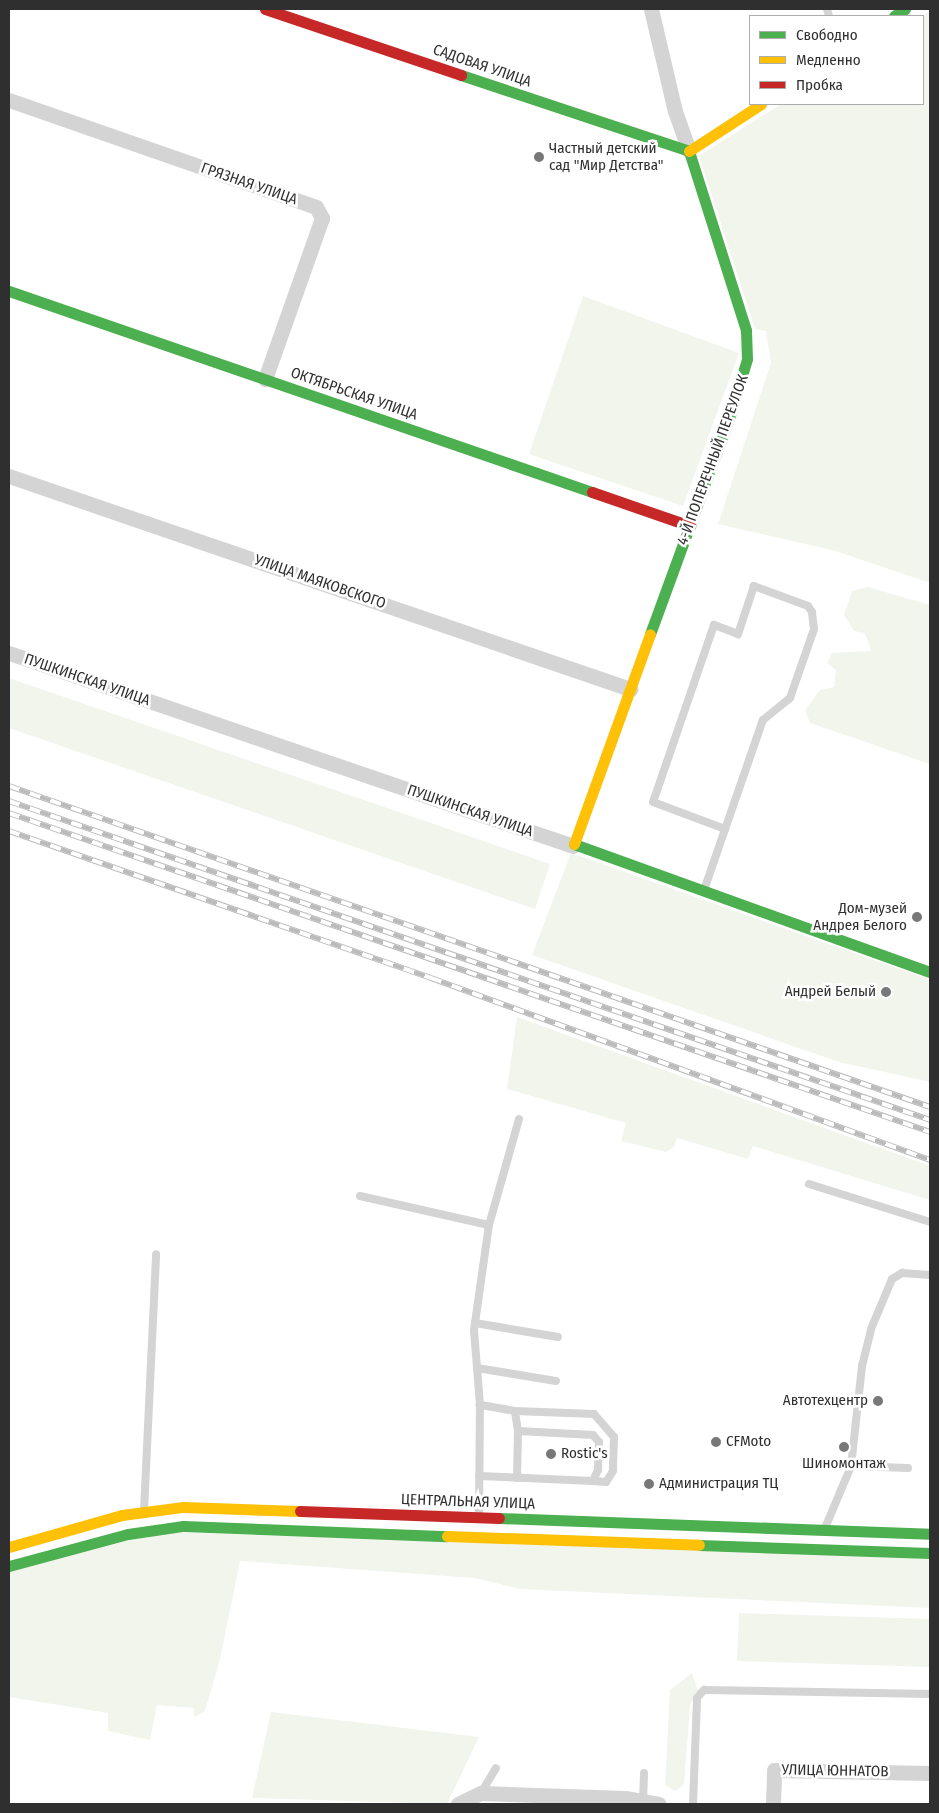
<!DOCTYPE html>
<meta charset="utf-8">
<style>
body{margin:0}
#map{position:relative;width:939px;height:1813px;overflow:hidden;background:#fff;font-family:"Fira Sans Condensed",sans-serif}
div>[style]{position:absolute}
.green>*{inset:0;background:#f1f5ec}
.lane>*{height:8px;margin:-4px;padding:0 4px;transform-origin:4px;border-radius:4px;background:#d4d4d4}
.street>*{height:15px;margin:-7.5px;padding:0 7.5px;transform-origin:7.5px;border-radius:7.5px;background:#d4d4d4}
.fast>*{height:11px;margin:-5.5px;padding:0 5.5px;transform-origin:5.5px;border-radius:5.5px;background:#4caf50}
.slow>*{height:11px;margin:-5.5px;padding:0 5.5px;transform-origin:5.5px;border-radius:5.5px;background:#ffc107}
.jam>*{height:11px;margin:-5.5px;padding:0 5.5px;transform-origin:5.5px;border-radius:5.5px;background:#c62828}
.rail>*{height:5.5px;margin-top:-2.75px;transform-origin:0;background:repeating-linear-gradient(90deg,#fff 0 11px,#bbb 0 22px);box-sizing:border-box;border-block:1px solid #bbb}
.dots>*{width:14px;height:14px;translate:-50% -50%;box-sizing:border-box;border:2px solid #fff;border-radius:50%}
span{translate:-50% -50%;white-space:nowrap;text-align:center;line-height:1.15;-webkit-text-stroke:5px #fff;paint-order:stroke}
.street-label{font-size:15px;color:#2f2f2f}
.poi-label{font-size:15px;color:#2f2f2f}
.left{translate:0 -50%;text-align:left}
.right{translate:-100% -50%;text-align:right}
.frame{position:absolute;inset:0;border:10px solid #2f2f2f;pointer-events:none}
.legend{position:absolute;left:749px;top:15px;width:175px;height:90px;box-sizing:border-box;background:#fff;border:1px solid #acacac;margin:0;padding:6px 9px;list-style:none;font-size:15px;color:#2f2f2f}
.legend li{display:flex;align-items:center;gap:10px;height:25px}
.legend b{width:25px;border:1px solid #acacac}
</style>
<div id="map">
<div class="green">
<i style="clip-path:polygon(930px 11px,930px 583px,836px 551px,718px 524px,771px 363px,766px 331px,755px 329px,699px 156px,781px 104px,923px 104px,922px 16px)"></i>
<i style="clip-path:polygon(583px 296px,739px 353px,683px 506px,529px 454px)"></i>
<i style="clip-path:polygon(868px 587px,930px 605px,930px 764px,810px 723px,805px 710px,820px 690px,834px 687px,836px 670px,827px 663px,832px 653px,871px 651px,865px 633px,854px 631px,844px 615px,852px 591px)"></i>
<i style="clip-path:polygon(9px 678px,550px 864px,535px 909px,9px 728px)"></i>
<i style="clip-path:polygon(571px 853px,930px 980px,930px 1082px,839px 1062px,532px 955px)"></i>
<i style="clip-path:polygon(517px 1017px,930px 1166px,930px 1200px,753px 1146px,748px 1159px,677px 1138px,674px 1147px,666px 1152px,621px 1141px,626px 1123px,507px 1089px)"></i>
<i style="clip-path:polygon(162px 1532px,930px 1557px,930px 1608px,520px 1589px,475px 1578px,240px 1561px,220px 1659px,205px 1711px,194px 1717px,194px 1708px,157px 1705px,150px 1740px,108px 1731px,108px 1713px,9px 1697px,9px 1571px)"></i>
<i style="clip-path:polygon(739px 1613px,930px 1619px,930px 1667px,737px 1661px)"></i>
<i style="clip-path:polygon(692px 1673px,698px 1691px,690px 1705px,684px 1784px,676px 1791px,665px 1785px,670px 1690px)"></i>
<i style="clip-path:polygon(271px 1712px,479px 1737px,447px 1804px,252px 1798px)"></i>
</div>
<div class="lane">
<i style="left:827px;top:9px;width:7px;rotate:74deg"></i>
<i style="left:704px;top:890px;width:180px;rotate:-70.9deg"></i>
<i style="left:763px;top:720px;width:35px;rotate:-39deg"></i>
<i style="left:790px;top:698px;width:73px;rotate:-70.8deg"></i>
<i style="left:814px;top:629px;width:17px;rotate:-97deg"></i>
<i style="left:812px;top:612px;width:7px;rotate:-124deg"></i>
<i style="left:808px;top:606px;width:58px;rotate:-159.7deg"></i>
<i style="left:754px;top:586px;width:51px;rotate:108.4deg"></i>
<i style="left:738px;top:634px;width:26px;rotate:-159deg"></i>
<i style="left:714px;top:625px;width:187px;rotate:109deg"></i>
<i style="left:653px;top:802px;width:77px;rotate:20.6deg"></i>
<i style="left:809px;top:1184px;width:127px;rotate:17.4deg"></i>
<i style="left:360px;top:1196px;width:132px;rotate:12.7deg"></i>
<i style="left:475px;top:1323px;width:84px;rotate:9.6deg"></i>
<i style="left:477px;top:1368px;width:80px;rotate:9.3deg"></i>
<i style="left:515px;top:1411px;width:79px;rotate:2.2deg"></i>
<i style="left:594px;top:1414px;width:30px;rotate:49deg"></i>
<i style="left:614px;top:1437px;width:34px;rotate:92deg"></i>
<i style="left:613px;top:1471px;width:13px;rotate:122deg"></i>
<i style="left:606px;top:1482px;width:13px;rotate:-176deg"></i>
<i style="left:851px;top:1466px;width:57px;rotate:2deg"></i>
<i style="left:479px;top:1476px;width:114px;rotate:2.5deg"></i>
<i style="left:593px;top:1481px;width:12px;rotate:-66deg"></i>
<i style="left:598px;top:1470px;width:28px;rotate:-88deg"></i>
<i style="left:599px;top:1442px;width:9px;rotate:-131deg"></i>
<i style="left:593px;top:1435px;width:75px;rotate:-176.9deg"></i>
<i style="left:518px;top:1431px;width:20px;rotate:-99deg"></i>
<i style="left:515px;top:1411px;width:36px;rotate:-170deg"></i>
<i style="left:517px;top:1478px;width:47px;rotate:-88.8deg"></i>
<i style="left:144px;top:1511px;width:257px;rotate:-87.3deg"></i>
<i style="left:479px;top:1517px;width:112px;rotate:-89.5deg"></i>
<i style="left:480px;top:1405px;width:75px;rotate:-94.6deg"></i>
<i style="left:474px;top:1330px;width:106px;rotate:-81.9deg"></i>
<i style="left:489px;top:1225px;width:110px;rotate:-74.2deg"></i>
<i style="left:825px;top:1528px;width:67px;rotate:-67.2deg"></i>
<i style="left:851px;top:1466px;width:101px;rotate:-83.7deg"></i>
<i style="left:862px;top:1366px;width:38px;rotate:-76deg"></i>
<i style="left:871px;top:1329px;width:54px;rotate:-67.2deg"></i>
<i style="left:892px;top:1279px;width:12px;rotate:-31deg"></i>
<i style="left:902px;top:1273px;width:28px;rotate:4deg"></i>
<i style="left:481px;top:1793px;width:29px;rotate:-59deg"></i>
<i style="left:643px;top:1802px;width:29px;rotate:-88deg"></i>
<i style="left:693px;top:1804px;width:106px;rotate:-87.8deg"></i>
<i style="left:697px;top:1698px;width:11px;rotate:-49deg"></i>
<i style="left:704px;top:1690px;width:226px;rotate:1deg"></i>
</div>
<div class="street">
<i style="left:651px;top:9px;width:105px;rotate:76.8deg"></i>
<i style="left:675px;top:111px;width:42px;rotate:70.7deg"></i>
<i style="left:9px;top:100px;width:325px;rotate:19.2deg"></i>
<i style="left:316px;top:207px;width:13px;rotate:61deg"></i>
<i style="left:322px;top:218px;width:171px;rotate:109.5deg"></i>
<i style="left:9px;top:476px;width:657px;rotate:18.93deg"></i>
<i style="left:9px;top:653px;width:596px;rotate:18.89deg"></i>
<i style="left:458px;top:1804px;width:25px;rotate:-26deg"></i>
<i style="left:481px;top:1793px;width:144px;rotate:2deg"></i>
<i style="left:625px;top:1798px;width:34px;rotate:10deg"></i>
<i style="left:773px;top:1804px;width:34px;rotate:-88deg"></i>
<i style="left:774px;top:1770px;width:156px;rotate:1.1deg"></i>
</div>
<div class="fast">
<i style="left:894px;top:16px;width:13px;rotate:-32deg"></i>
<i style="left:461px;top:75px;width:240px;rotate:18.4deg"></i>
<i style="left:9px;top:291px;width:617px;rotate:19.02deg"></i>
<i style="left:650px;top:634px;width:235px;rotate:-69.9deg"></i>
<i style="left:731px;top:413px;width:56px;rotate:-73.5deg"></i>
<i style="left:747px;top:359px;width:29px;rotate:-92deg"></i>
<i style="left:746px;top:330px;width:188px;rotate:-107.7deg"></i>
<i style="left:574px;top:844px;width:378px;rotate:19.8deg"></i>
<i style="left:499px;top:1518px;width:431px;rotate:2.1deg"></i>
<i style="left:699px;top:1545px;width:231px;rotate:2deg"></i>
<i style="left:9px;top:1566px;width:123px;rotate:-15.1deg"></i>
<i style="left:128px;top:1534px;width:56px;rotate:-8.3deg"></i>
<i style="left:183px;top:1526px;width:264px;rotate:2.2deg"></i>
</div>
<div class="slow">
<i style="left:689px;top:151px;width:86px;rotate:-33.1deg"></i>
<i style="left:574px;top:844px;width:223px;rotate:-70.1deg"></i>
<i style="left:447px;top:1536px;width:252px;rotate:2deg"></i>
<i style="left:9px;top:1547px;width:117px;rotate:-15.8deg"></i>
<i style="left:122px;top:1515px;width:62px;rotate:-7.5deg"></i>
<i style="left:183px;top:1507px;width:117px;rotate:2deg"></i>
</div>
<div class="jam">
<i style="left:265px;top:9px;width:207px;rotate:18.6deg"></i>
<i style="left:592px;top:492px;width:104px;rotate:19.1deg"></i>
<i style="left:300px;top:1511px;width:199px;rotate:2deg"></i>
</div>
<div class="rail">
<i style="left:9px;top:786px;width:975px;rotate:19.22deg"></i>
<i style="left:9px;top:801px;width:975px;rotate:19.1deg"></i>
<i style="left:9px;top:813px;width:975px;rotate:19.1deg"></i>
<i style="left:9px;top:831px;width:447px;rotate:19.2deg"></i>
<i style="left:431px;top:978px;width:531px;rotate:20.04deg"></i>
</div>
<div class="dots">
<i style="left:539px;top:157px;background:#787878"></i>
<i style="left:917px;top:917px;background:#787878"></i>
<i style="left:886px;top:992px;background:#787878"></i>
<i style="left:878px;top:1401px;background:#787878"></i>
<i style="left:716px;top:1442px;background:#787878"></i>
<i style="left:844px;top:1447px;background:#787878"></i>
<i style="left:551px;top:1454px;background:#787878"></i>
<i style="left:649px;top:1484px;background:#787878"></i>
</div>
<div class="street-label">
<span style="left:482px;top:66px;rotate:19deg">САДОВАЯ УЛИЦА</span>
<span style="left:249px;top:184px;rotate:19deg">ГРЯЗНАЯ УЛИЦА</span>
<span style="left:354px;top:394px;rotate:19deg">ОКТЯБРЬСКАЯ УЛИЦА</span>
<span style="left:713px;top:460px;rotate:-70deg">4-Й ПОПЕРЕЧНЫЙ ПЕРЕУЛОК</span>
<span style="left:320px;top:582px;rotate:19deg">УЛИЦА МАЯКОВСКОГО</span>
<span style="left:87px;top:680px;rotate:19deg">ПУШКИНСКАЯ УЛИЦА</span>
<span style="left:470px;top:811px;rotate:19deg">ПУШКИНСКАЯ УЛИЦА</span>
<span style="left:468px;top:1502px;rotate:2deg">ЦЕНТРАЛЬНАЯ УЛИЦА</span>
<span style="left:835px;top:1771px;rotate:1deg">УЛИЦА ЮННАТОВ</span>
</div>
<div class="poi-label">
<span class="left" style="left:549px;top:157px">Частный детский<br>сад "Мир Детства"</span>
<span class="right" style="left:907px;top:917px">Дом-музей<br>Андрея Белого</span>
<span class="right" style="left:876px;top:992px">Андрей Белый</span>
<span class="right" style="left:868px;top:1401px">Автотехцентр</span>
<span class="left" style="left:726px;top:1442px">CFMoto</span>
<span class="left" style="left:561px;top:1454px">Rostic's</span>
<span style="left:844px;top:1464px">Шиномонтаж</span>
<span class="left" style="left:659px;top:1484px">Администрация ТЦ</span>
</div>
<div class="frame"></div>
<ul class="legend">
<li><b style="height:6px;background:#4caf50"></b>Свободно</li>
<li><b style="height:6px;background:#ffc107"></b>Медленно</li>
<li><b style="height:6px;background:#c62828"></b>Пробка</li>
</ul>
</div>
